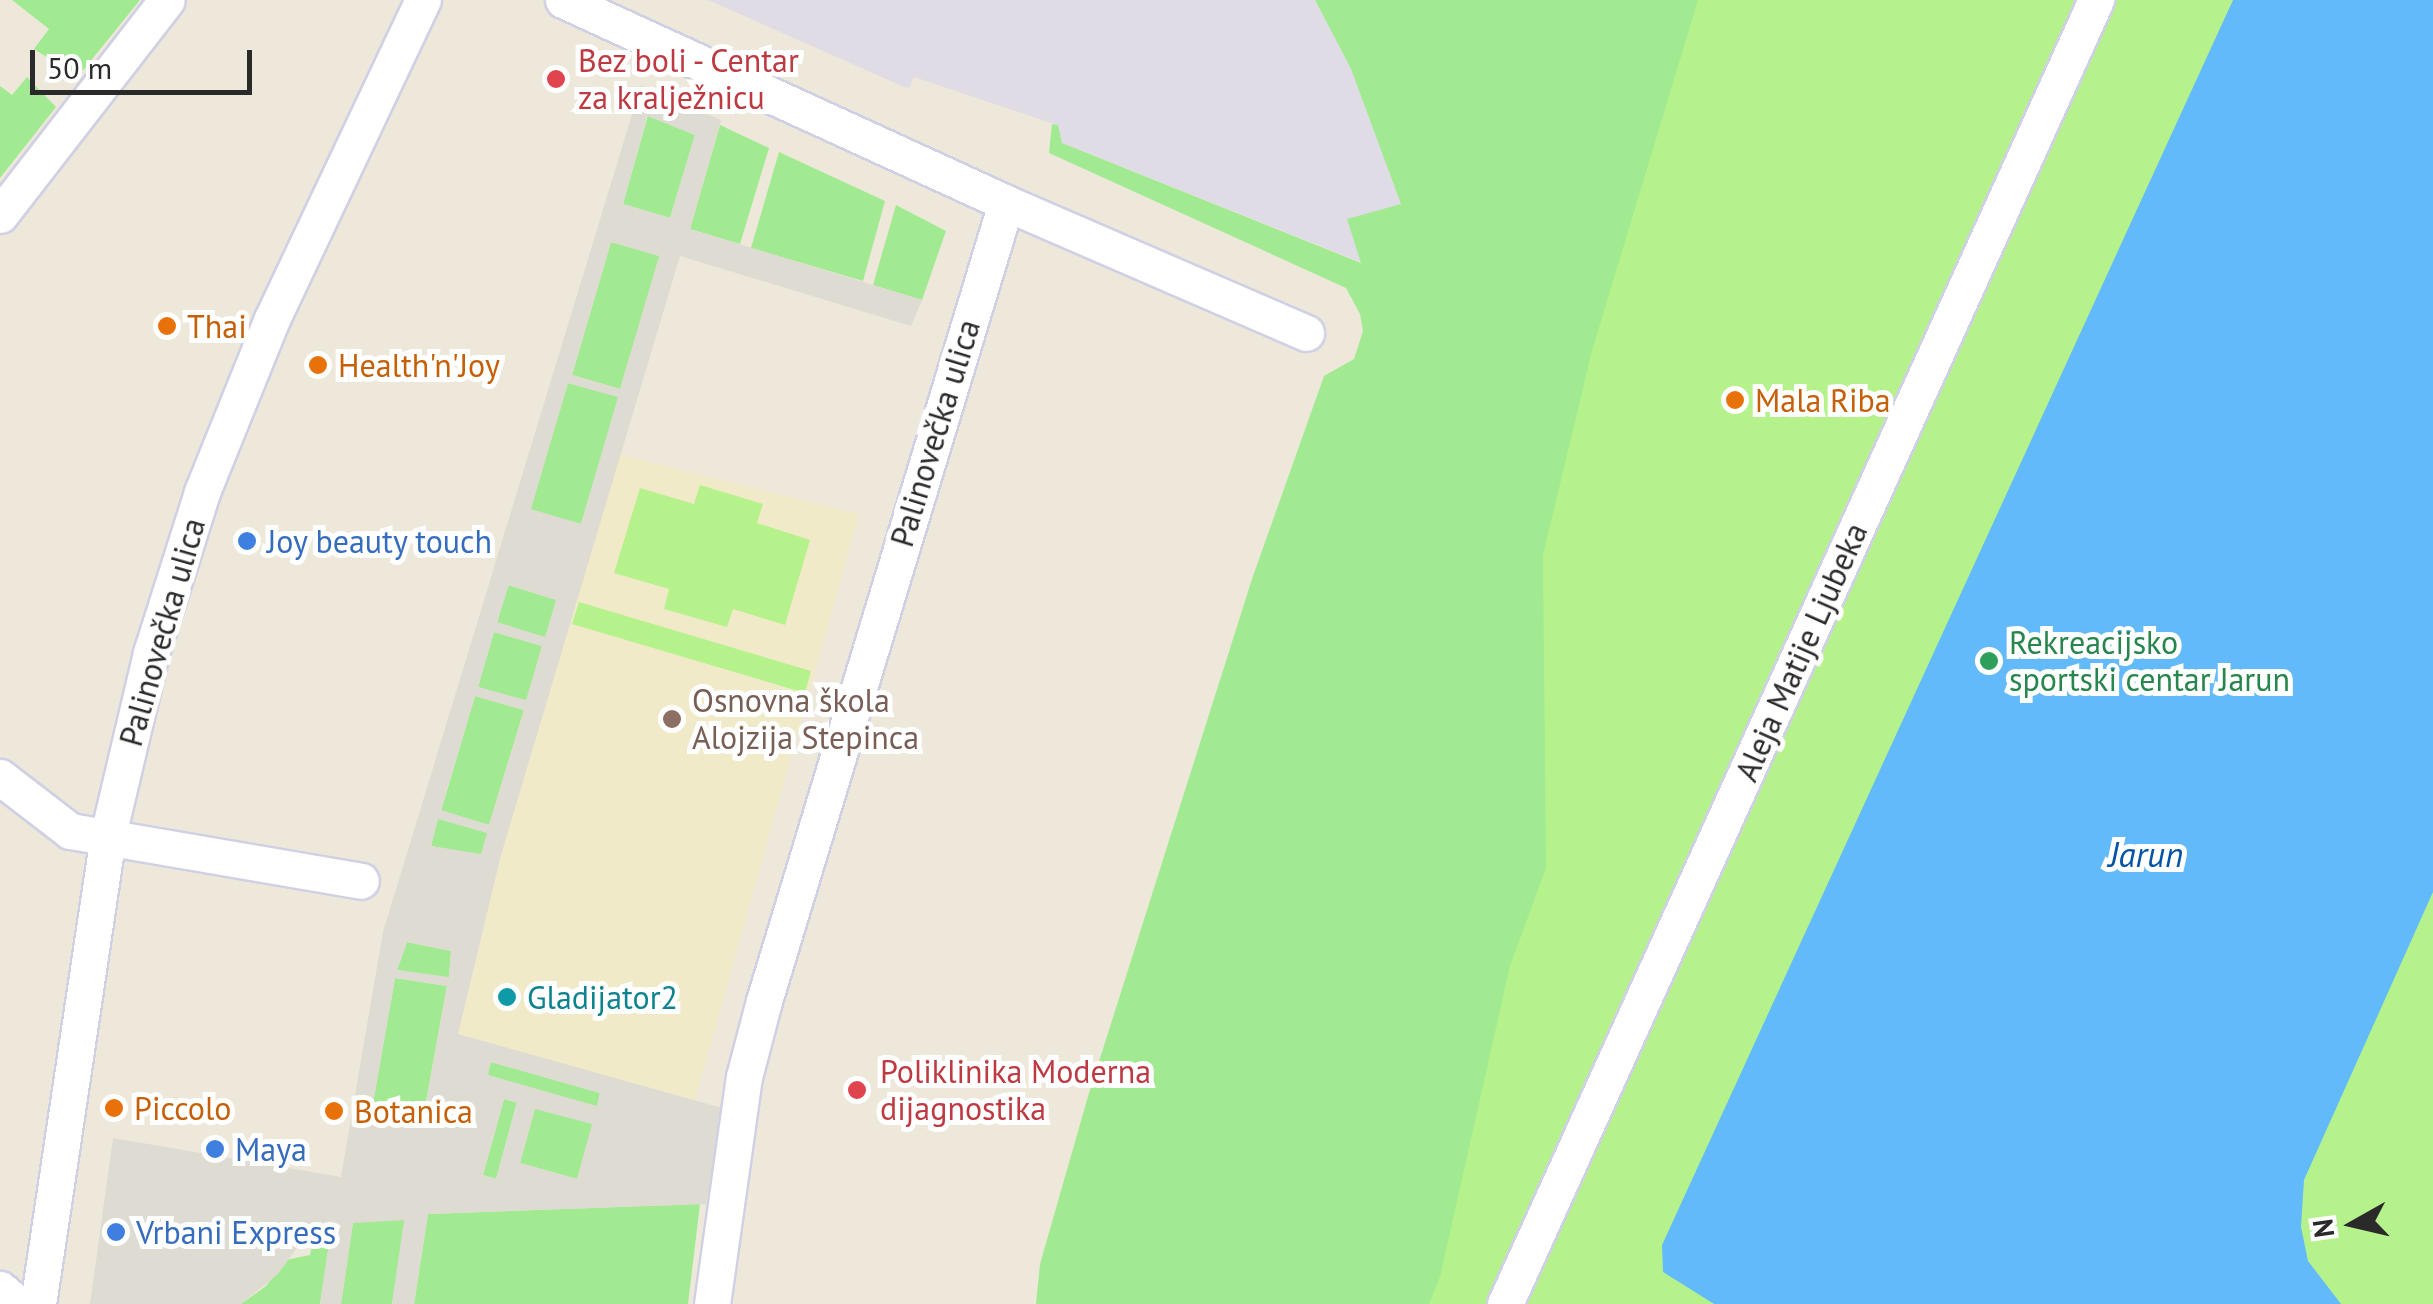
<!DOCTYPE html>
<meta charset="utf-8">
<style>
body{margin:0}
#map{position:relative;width:2433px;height:1304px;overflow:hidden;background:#eee8db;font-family:"PT Sans",sans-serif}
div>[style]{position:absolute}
.industrial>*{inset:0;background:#e0dce5}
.education>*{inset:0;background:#f1eac8}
.green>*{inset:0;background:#a1ea92}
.pitch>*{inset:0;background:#b6f28c}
.plaza>*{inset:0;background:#dddbd2}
.water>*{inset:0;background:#63bafa}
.roads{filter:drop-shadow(2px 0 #d0d0e4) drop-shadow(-2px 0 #d0d0e4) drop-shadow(0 2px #d0d0e4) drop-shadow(0 -2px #d0d0e4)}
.minor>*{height:35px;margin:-17.5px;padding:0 17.5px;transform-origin:17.5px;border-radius:17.5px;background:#fff}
.dots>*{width:28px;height:28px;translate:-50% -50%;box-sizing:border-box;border:5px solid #fff;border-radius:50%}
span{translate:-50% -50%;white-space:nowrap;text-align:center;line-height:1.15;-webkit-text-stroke:10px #fff;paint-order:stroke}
.health-label{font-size:32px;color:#be3a42}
.left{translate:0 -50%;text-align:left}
.food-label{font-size:32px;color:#c56008}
.street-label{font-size:32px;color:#2a2a2a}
.shop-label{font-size:32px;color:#366cbe}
.leisure-label{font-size:32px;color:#27864d}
.education-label{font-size:32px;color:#785e54}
.culture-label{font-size:32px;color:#0d838f}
.water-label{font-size:35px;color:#0153a7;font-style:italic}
.north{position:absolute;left:2303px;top:1174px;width:100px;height:100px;-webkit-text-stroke:8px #fff;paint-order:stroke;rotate:262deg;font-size:28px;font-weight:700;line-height:40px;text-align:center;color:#2a2a2a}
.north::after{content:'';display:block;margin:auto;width:35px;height:45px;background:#2a2a2a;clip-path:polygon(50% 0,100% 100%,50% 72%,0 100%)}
.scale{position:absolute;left:30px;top:50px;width:222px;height:45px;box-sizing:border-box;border:5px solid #2a2a2a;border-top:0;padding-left:12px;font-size:30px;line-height:35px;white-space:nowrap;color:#2a2a2a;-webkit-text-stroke:8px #fff;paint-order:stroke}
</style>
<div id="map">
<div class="industrial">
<i style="clip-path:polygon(708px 0,1315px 0,1351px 69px,1402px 204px,1363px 263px,1062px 143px,1057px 125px,914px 77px,909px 88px,904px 87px)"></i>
</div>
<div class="education">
<i style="clip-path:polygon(620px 455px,859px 514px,695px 1100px,458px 1035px,501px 855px)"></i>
</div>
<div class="green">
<i style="clip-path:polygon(12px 0,140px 0,80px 74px,74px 75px,34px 49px,49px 29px)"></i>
<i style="clip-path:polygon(1315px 0,1914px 0,1447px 1304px,1036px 1304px,1040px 1264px,1089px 1093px,1252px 579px,1324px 376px,1354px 359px,1363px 331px,1360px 314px,1346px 288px,1049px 153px,1052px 124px,1058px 125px,1062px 143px,1361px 263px,1347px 219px,1401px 204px,1351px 69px)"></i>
<i style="clip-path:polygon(27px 77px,56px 107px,0 178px,0 86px,12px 95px)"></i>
<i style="clip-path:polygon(648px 115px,695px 135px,670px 218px,623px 204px)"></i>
<i style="clip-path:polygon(720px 125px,769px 148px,740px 244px,690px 229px)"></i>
<i style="clip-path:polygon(779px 152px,885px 201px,863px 281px,751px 248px)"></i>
<i style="clip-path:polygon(896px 205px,946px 231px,922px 300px,873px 285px)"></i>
<i style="clip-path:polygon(611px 242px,660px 256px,620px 389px,572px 375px)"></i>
<i style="clip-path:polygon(568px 383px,619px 397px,581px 524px,530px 510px)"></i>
<i style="clip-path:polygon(508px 585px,557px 600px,545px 638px,497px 623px)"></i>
<i style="clip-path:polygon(494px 632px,542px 646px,527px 701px,478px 687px)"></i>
<i style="clip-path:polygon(475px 696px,524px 710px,489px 825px,441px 811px)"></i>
<i style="clip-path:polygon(438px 818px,488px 833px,481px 855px,431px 846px)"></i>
<i style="clip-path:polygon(407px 942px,451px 951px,449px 978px,397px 970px)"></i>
<i style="clip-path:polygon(395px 978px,447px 986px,423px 1118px,372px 1109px)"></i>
<i style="clip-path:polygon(491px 1062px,600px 1093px,597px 1107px,487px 1075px)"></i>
<i style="clip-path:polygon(504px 1099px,517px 1102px,496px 1179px,483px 1175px)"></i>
<i style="clip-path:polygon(535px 1108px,593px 1124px,577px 1179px,520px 1163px)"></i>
<i style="clip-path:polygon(700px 1204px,688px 1304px,414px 1304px,428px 1214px)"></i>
<i style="clip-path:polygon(405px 1220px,392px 1304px,341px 1304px,353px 1222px)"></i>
<i style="clip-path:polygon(333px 1221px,320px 1304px,241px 1304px,266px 1286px,286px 1260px,310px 1255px,312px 1245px,304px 1236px)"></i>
</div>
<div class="pitch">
<i style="clip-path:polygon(1698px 0,2433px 0,2433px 1304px,1429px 1304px,1440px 1277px,1510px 966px,1546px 868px,1543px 555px,1592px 351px)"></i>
<i style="clip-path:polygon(700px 485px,763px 504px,757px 523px,810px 540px,785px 625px,733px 609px,727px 627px,664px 609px,669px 589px,614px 573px,640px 488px,694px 504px)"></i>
<i style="clip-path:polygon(579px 602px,811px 671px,805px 693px,572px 624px)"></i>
</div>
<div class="plaza">
<i style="clip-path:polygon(evenodd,641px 85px,721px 120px,690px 229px,922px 300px,911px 326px,680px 256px,501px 855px,458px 1034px,722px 1108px,706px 1204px,428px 1214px,414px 1304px,392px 1304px,404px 1220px,353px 1223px,341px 1304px,320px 1304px,332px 1221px,309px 1231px,278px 1274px,241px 1304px,90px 1304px,113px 1138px,341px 1177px,383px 932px,641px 85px,647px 116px,695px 135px,670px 218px,623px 204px,647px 116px,641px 85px,611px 242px,659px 256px,620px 389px,572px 375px,611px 242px,641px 85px,568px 383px,618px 397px,581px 524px,531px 509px,568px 383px,641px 85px,509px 585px,556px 600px,545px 637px,497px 622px,509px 585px,641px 85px,494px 632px,542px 646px,526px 700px,478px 687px,494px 632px,641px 85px,475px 696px,524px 710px,489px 825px,441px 810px,475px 696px,641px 85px,438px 819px,487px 833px,481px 854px,431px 846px,438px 819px,641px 85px,407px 942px,451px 951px,449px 977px,397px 970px,407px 942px,641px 85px,395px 978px,447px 986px,423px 1118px,372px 1109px,395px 978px,641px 85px,491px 1062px,600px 1093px,597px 1106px,488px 1075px,491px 1062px,641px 85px,504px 1099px,517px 1103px,496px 1179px,483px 1175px,504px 1099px,641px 85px,535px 1109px,592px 1124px,577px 1179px,520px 1163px,535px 1109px)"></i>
</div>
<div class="water">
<i style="clip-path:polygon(2233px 0,2433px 0,2433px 892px,2304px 1180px,2301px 1227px,2308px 1261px,2341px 1304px,1714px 1304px,1663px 1272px,1662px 1245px)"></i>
</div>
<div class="roads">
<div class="minor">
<i style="left:563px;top:0;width:487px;rotate:24.6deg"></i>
<i style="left:1006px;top:203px;width:327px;rotate:23.4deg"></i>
<i style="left:0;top:215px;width:272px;rotate:-52.2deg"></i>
<i style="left:0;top:777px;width:88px;rotate:37.6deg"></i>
<i style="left:70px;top:831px;width:295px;rotate:9.7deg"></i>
<i style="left:0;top:1289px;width:23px;rotate:40deg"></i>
<i style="left:38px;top:1304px;width:474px;rotate:-81.5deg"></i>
<i style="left:108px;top:835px;width:187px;rotate:-76.7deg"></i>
<i style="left:151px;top:653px;width:169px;rotate:-72.4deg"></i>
<i style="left:202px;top:492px;width:187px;rotate:-68deg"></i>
<i style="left:272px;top:319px;width:353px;rotate:-64.7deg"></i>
<i style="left:712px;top:1304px;width:229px;rotate:-82deg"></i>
<i style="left:744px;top:1077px;width:79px;rotate:-75.3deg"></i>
<i style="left:764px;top:1001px;width:834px;rotate:-73.13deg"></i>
<i style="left:1505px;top:1304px;width:1432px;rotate:-65.62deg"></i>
</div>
</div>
<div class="dots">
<i style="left:556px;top:79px;background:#e0444e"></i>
<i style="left:167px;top:326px;background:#e8710a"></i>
<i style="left:318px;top:365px;background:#e8710a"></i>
<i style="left:1735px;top:400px;background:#e8710a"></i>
<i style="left:247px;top:541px;background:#3f7fe0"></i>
<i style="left:1989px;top:661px;background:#2e9e5b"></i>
<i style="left:672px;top:719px;background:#8d6e63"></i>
<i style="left:507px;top:997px;background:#0f9aa8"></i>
<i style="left:857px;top:1090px;background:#e0444e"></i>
<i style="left:114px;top:1108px;background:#e8710a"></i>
<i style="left:334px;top:1111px;background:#e8710a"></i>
<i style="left:215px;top:1149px;background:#3f7fe0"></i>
<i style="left:116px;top:1232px;background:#3f7fe0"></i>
</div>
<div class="health-label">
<span class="left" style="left:578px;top:79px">Bez boli - Centar<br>za kralježnicu</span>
<span class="left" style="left:880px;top:1090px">Poliklinika Moderna<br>dijagnostika</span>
</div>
<div class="food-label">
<span class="left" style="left:187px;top:326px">Thai</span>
<span class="left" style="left:338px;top:365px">Health'n'Joy</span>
<span class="left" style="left:1755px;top:400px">Mala Riba</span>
<span class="left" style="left:134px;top:1108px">Piccolo</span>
<span class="left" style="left:354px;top:1111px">Botanica</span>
</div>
<div class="street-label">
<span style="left:935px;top:433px;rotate:-73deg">Palinovečka ulica</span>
<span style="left:162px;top:632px;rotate:-74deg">Palinovečka ulica</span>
<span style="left:1801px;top:652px;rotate:-66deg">Aleja Matije Ljubeka</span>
</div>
<div class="shop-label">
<span class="left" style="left:267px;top:541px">Joy beauty touch</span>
<span class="left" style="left:235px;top:1149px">Maya</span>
<span class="left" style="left:136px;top:1232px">Vrbani Express</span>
</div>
<div class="leisure-label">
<span class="left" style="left:2009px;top:661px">Rekreacijsko<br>sportski centar Jarun</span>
</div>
<div class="education-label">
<span class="left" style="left:692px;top:719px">Osnovna škola<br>Alojzija Stepinca</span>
</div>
<div class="culture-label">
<span class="left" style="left:527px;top:997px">Gladijator2</span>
</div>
<div class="water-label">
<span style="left:2146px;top:854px">Jarun</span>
</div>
<div class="north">N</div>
<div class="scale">50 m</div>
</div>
